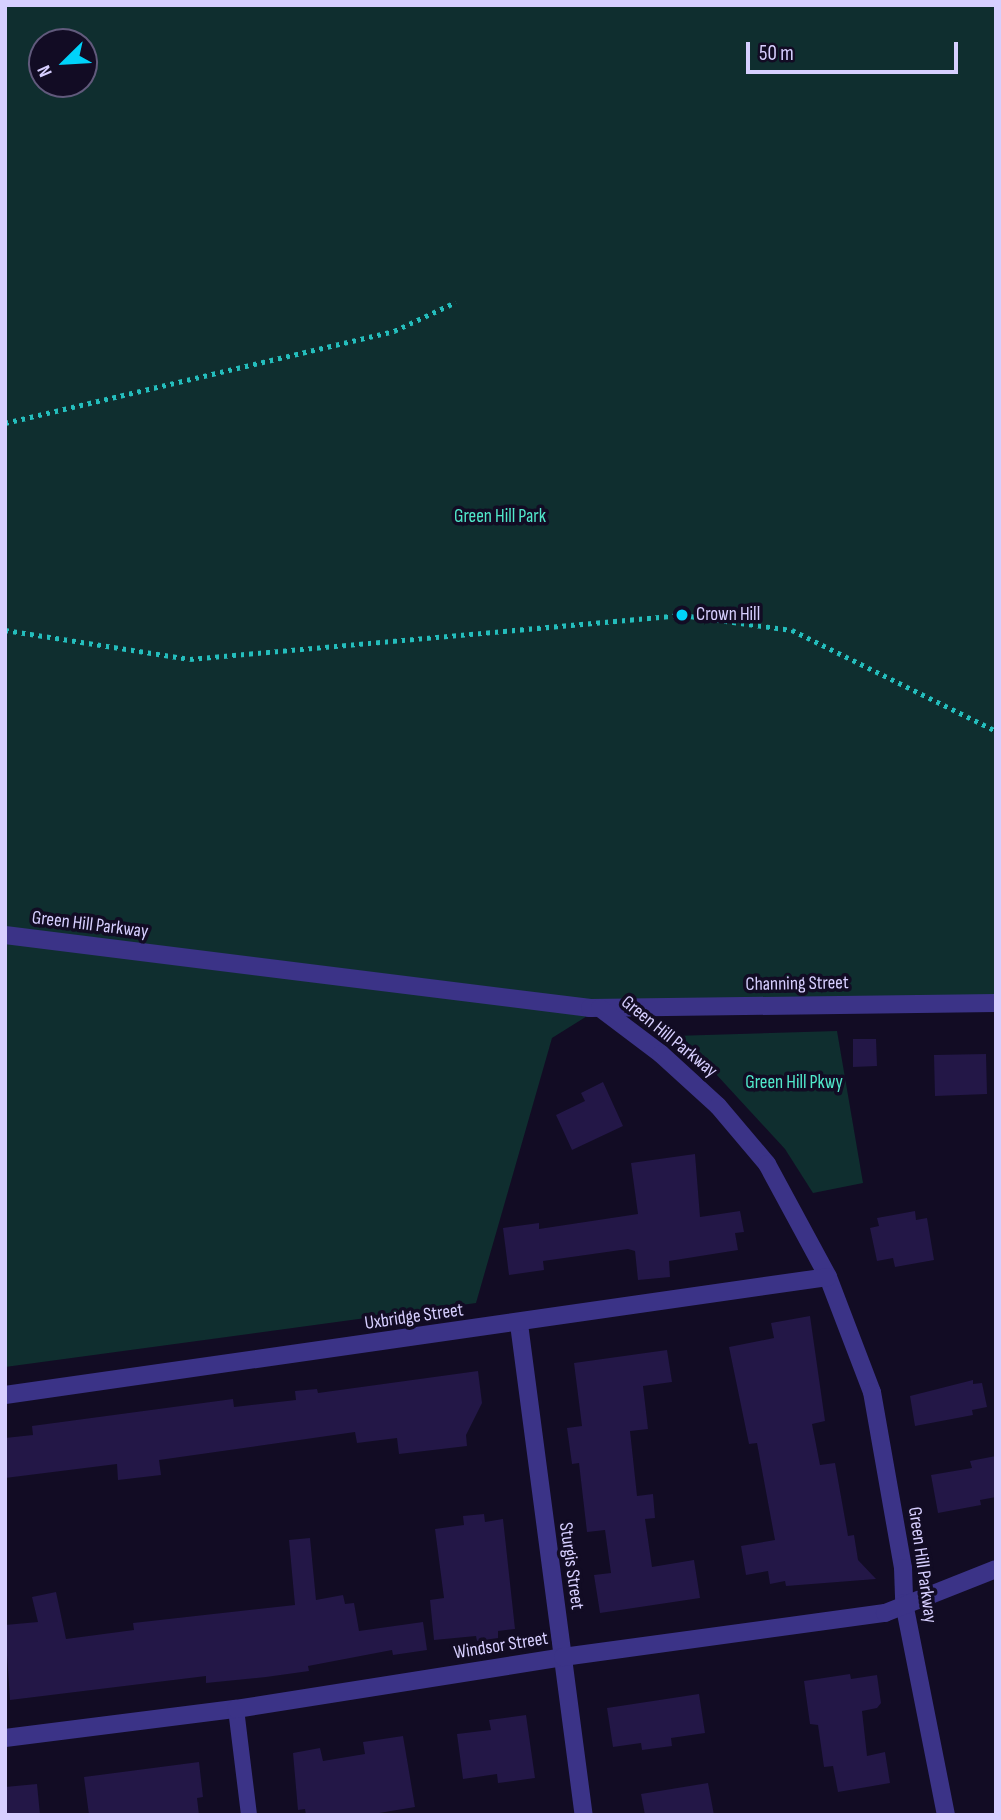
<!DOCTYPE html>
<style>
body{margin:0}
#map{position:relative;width:1001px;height:1820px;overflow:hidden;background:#120c24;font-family:"Sofia Sans Condensed",sans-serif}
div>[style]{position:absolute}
.green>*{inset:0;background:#0f2e2f}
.building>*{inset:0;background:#231747}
.path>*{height:4.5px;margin-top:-2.25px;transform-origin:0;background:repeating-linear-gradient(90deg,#24bebd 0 3.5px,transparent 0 8.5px)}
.service>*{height:16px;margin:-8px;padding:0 8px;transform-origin:8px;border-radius:8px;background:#3b3387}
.minor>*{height:18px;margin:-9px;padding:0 9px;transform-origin:9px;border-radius:9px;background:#3b3387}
.dots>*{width:19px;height:19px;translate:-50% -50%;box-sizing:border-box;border:4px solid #120c24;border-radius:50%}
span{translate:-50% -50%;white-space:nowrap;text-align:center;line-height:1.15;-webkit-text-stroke:7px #120c24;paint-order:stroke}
.park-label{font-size:19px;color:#51e9cb}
.poi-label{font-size:19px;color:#d7cfff}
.left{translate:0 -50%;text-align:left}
.street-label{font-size:19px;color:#d7cfff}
.frame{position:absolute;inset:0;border:7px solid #d7cfff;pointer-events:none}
.north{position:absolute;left:28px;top:28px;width:70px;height:70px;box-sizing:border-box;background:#120c24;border:2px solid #615a7c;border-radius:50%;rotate:246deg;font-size:19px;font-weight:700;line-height:28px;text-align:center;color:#d7cfff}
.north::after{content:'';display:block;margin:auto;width:24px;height:32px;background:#00d3fa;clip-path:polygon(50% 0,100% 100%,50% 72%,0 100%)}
.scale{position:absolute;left:746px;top:42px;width:212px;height:32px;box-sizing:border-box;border:4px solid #d7cfff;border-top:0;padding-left:9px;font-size:21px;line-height:24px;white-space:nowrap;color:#d7cfff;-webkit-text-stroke:5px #120c24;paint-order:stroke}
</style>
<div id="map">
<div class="green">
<i style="clip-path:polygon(evenodd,5px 5px,996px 5px,996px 1003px,600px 1008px,552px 1038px,476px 1303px,5px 1367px,5px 5px,42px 42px,84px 42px,84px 84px,42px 84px,42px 42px)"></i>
<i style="clip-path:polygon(837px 1031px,863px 1183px,813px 1193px,785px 1149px,703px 1060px,673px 1036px)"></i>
</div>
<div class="building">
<i style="clip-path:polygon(853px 1039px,876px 1039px,877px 1066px,853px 1067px)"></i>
<i style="clip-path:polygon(986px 1054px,987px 1094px,935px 1096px,934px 1055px)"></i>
<i style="clip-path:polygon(603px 1082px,623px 1126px,572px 1150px,556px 1115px,585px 1101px,581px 1093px)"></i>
<i style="clip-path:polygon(695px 1154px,700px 1217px,740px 1211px,744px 1232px,735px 1233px,738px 1250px,669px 1261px,670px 1277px,638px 1280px,635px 1251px,628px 1249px,543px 1261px,544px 1270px,509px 1275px,503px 1228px,539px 1223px,539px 1229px,638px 1214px,631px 1163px)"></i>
<i style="clip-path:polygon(915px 1211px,916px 1220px,927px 1218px,934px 1260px,895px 1267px,893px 1258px,877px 1261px,870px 1228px,879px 1226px,877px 1218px)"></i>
<i style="clip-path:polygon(810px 1316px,825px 1421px,812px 1424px,820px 1465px,835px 1463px,848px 1536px,854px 1535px,858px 1560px,876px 1579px,786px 1586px,785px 1581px,770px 1584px,768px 1571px,746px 1575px,741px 1546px,775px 1540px,757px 1443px,749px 1444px,729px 1347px,774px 1338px,771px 1323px)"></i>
<i style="clip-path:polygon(667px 1350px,672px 1382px,643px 1386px,648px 1429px,630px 1431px,637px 1496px,653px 1494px,655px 1518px,645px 1519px,652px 1567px,694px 1560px,700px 1598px,600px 1613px,594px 1575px,611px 1573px,605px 1530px,587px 1532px,579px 1463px,572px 1464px,567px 1428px,582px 1426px,574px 1363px)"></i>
<i style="clip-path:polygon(478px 1371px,482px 1403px,466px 1435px,467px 1446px,399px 1454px,397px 1438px,357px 1443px,355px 1432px,159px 1460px,161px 1475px,118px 1480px,117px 1464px,5px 1478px,5px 1438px,33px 1435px,32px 1426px,233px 1399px,234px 1407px,296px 1400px,295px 1391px,317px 1389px,318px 1393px)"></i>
<i style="clip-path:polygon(973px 1380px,973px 1384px,982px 1383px,987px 1407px,972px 1410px,973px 1415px,915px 1426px,910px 1396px)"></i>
<i style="clip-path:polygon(996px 1456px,996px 1497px,980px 1500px,981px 1505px,938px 1513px,931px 1475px,972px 1468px,970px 1461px)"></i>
<i style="clip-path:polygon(484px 1514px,485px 1522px,503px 1519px,515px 1629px,498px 1631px,498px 1638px,477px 1641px,476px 1636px,434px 1640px,430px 1600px,444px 1598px,435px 1529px,464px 1525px,463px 1516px)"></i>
<i style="clip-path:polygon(310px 1538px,316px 1600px,343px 1595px,345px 1604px,354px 1603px,359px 1631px,423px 1622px,427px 1650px,393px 1655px,392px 1650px,308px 1666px,309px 1671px,266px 1677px,206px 1683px,206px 1676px,10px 1700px,5px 1625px,38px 1622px,32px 1597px,56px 1592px,66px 1639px,134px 1630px,133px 1623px,295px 1605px,289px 1540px)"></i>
<i style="clip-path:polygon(850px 1674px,851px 1679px,877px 1675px,881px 1703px,877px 1708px,862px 1711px,867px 1756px,885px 1752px,890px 1783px,838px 1792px,833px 1766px,824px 1767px,818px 1725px,810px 1724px,804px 1681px)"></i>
<i style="clip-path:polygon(699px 1694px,705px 1733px,671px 1738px,672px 1746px,642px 1750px,641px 1743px,613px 1747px,607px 1708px)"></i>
<i style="clip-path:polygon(526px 1715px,535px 1778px,498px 1783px,497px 1774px,463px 1779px,457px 1734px,491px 1730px,489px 1720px)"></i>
<i style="clip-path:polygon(403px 1736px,415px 1807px,367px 1815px,306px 1815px,305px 1809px,298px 1810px,293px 1753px,320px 1748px,323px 1761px,365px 1754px,363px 1742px)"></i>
<i style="clip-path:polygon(199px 1762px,203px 1797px,197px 1798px,199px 1815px,89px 1815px,84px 1777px)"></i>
<i style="clip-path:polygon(708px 1783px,714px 1815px,645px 1815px,641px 1794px)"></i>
<i style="clip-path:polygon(37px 1784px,40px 1815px,5px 1815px,5px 1787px)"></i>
</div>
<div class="path">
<i style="left:5px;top:423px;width:400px;rotate:-13.3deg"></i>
<i style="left:394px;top:331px;width:68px;rotate:-25.1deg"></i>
<i style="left:5px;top:630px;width:187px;rotate:8.9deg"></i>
<i style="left:190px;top:659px;width:494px;rotate:-5.1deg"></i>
<i style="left:682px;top:615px;width:111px;rotate:7.8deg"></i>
<i style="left:792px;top:630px;width:228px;rotate:26.3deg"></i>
</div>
<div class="service">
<i style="left:236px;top:1709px;width:107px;rotate:83deg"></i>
</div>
<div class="minor">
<i style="left:5px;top:935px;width:590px;rotate:7.11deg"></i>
<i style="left:590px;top:1008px;width:406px;rotate:-0.7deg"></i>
<i style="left:600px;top:1008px;width:76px;rotate:37deg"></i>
<i style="left:661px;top:1054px;width:77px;rotate:42.4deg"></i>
<i style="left:718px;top:1106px;width:76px;rotate:49.8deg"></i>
<i style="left:767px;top:1164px;width:128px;rotate:61.6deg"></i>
<i style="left:828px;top:1277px;width:123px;rotate:69.1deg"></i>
<i style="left:872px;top:1392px;width:179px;rotate:80deg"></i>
<i style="left:903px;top:1568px;width:35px;rotate:88deg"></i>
<i style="left:904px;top:1603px;width:216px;rotate:78.8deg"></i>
<i style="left:519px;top:1324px;width:495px;rotate:82.5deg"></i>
<i style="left:5px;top:1395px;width:831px;rotate:-8.16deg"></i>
<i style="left:5px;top:1738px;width:233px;rotate:-7.2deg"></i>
<i style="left:236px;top:1709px;width:331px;rotate:-9deg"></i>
<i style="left:563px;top:1657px;width:325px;rotate:-7.8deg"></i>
<i style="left:885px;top:1613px;width:119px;rotate:-21.6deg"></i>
</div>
<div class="dots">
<i style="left:682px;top:615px;background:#00d3fa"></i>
</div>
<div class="park-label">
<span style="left:500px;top:517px">Green Hill Park</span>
<span style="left:794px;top:1083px">Green Hill Pkwy</span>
</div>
<div class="poi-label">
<span class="left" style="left:696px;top:615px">Crown Hill</span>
</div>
<div class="street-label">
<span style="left:90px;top:925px;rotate:7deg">Green Hill Parkway</span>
<span style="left:797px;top:984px;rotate:-1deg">Channing Street</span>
<span style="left:669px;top:1037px;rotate:39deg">Green Hill Parkway</span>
<span style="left:414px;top:1317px;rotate:-8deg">Uxbridge Street</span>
<span style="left:922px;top:1565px;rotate:82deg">Green Hill Parkway</span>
<span style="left:571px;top:1566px;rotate:82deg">Sturgis Street</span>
<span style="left:501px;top:1646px;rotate:-9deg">Windsor Street</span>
</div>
<div class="frame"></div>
<div class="north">N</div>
<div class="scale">50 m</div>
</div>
